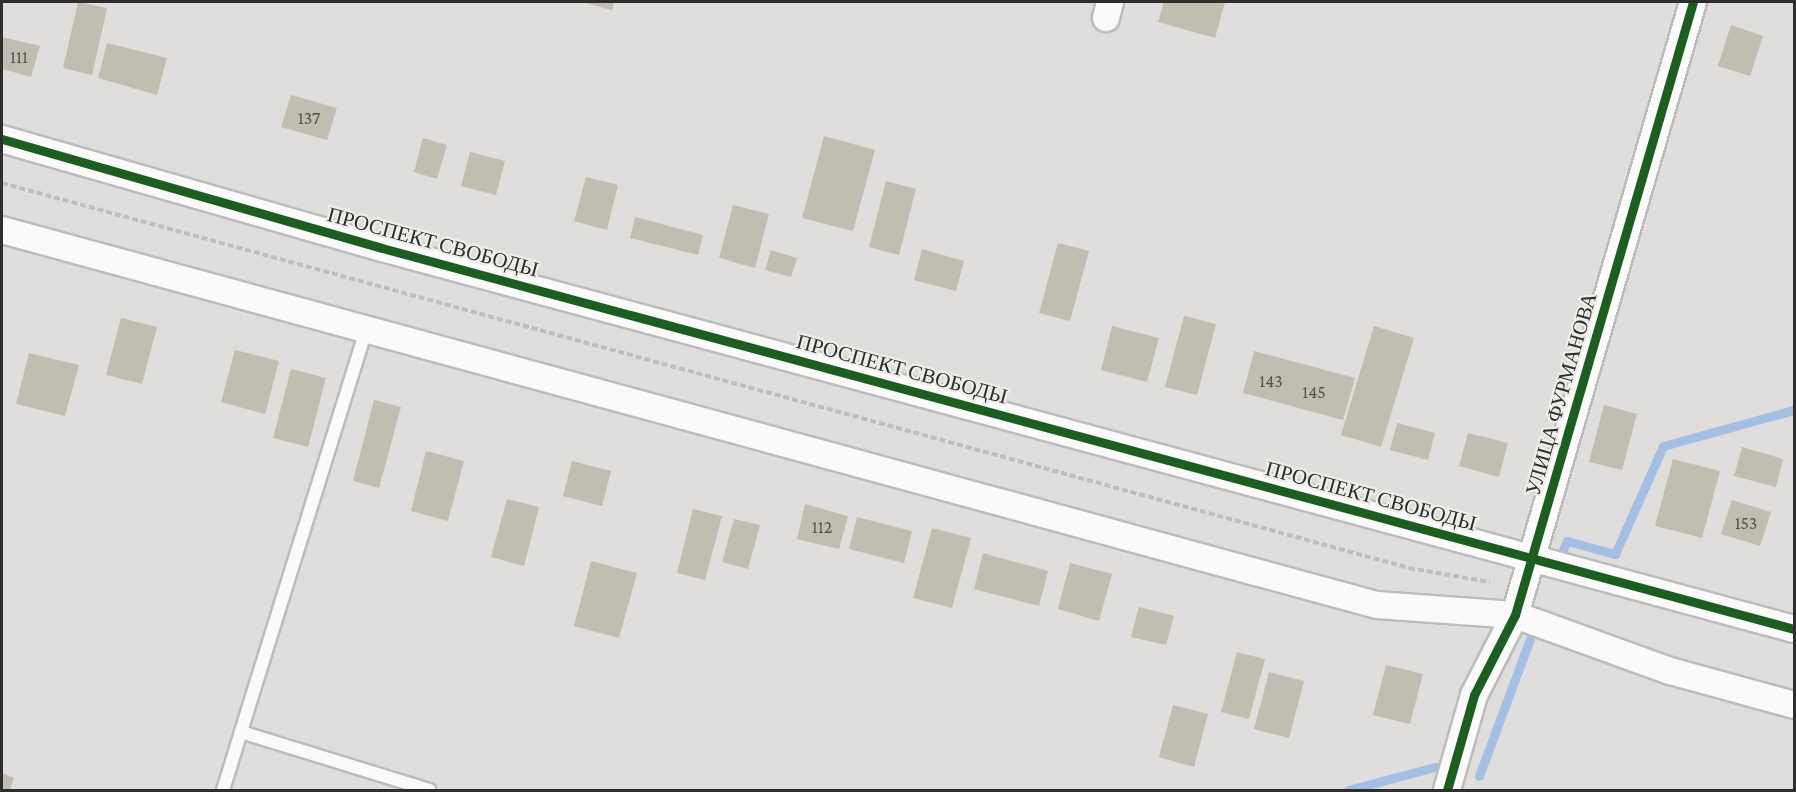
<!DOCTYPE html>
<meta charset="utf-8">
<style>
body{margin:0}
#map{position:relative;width:1796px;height:792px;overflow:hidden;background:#dfdedd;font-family:"Crimson Pro",serif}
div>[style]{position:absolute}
.stream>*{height:9px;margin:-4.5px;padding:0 4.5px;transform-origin:4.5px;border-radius:4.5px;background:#a4bee4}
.building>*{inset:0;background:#c1bdb0}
.path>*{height:4px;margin-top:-2px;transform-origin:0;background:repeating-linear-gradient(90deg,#bebebd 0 6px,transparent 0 9px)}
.roads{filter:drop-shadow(2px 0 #bdbcbb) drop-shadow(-2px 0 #bdbcbb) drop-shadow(0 2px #bdbcbb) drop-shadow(0 -2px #bdbcbb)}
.lane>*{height:12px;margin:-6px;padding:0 6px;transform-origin:6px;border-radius:6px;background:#fafafa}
.street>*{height:26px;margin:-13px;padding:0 13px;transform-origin:13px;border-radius:13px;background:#fafafa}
.cycleway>*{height:9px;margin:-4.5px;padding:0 4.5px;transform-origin:4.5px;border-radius:4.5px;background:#1b5e20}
span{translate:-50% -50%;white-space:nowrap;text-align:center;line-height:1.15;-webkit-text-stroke:4.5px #edede9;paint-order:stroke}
.number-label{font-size:18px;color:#53524d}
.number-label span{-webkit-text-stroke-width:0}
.street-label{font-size:21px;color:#2e2e2c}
.frame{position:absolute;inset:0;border:3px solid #2e2e2c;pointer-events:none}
</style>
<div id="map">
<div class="stream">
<i style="left:1562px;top:552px;width:12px;rotate:-66deg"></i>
<i style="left:1567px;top:541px;width:50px;rotate:15.2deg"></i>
<i style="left:1615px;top:554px;width:118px;rotate:-66deg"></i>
<i style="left:1663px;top:446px;width:136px;rotate:-15.4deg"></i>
<i style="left:1479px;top:776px;width:146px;rotate:-69.6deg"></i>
<i style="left:1348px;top:790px;width:90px;rotate:-14.8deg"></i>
</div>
<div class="building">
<i style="clip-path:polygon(78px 2px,107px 8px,92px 75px,63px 68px)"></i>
<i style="clip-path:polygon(582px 2px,614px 2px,612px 10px)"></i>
<i style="clip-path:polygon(1164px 2px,1225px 2px,1215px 38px,1158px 22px)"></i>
<i style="clip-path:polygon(1731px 25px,1763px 36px,1750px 76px,1718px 66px)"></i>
<i style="clip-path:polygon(2px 37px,40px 46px,31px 77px,2px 69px)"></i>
<i style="clip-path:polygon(107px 43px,167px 58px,157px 95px,98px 78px)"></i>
<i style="clip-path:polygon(291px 95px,337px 108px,327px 140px,281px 127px)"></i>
<i style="clip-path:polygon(824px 136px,875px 150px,853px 231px,802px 218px)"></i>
<i style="clip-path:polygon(423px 138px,447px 145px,437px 179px,414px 172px)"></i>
<i style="clip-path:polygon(470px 152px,505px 161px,496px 195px,461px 186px)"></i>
<i style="clip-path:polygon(586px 177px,618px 185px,607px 230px,574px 221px)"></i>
<i style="clip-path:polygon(886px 181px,916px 189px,899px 255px,869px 247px)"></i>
<i style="clip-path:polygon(733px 205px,769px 214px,755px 268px,719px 258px)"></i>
<i style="clip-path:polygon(635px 217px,703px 235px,698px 255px,630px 238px)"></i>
<i style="clip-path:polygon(1058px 243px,1089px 251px,1070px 321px,1039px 313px)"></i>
<i style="clip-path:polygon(922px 249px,964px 261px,956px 291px,914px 280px)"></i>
<i style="clip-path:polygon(771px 250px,797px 258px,791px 277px,765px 270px)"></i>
<i style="clip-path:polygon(1184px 316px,1216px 324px,1197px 395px,1165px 387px)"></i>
<i style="clip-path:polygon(121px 318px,157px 327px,142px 384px,106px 375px)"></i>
<i style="clip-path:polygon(1112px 326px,1159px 338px,1147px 382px,1101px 370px)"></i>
<i style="clip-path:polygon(1374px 326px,1414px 338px,1381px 447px,1341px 435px)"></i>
<i style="clip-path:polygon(235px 350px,279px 361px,265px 414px,221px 402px)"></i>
<i style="clip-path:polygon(1254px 351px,1355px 378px,1343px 420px,1243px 393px)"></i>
<i style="clip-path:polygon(29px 353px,79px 365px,65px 416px,16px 404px)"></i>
<i style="clip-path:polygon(291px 369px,326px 378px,308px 447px,273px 438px)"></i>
<i style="clip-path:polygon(374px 400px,401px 407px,379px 488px,353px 481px)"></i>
<i style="clip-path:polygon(1604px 405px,1637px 414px,1622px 470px,1589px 462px)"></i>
<i style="clip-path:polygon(1397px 423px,1435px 433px,1428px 460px,1390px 450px)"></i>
<i style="clip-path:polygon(1468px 433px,1508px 443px,1499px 477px,1459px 466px)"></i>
<i style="clip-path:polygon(1742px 447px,1783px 459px,1776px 487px,1734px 476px)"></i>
<i style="clip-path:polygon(426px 451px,464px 461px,448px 521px,411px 511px)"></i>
<i style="clip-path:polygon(1673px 459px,1720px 471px,1702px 538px,1655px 526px)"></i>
<i style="clip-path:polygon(572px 461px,611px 471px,602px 506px,563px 496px)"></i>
<i style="clip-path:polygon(507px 499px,539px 507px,524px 566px,491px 557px)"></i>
<i style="clip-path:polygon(1732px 500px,1771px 512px,1760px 546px,1721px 534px)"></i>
<i style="clip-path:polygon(805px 504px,848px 516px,839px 549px,797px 539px)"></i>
<i style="clip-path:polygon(693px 509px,722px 516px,705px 580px,677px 573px)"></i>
<i style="clip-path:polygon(857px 517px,912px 531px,904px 563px,849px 549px)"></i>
<i style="clip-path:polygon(734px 519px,760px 525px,748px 569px,722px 562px)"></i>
<i style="clip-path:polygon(932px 528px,971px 538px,952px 608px,913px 598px)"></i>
<i style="clip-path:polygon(983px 553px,1048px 571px,1039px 606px,974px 589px)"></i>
<i style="clip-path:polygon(591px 561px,637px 573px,619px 638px,574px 626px)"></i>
<i style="clip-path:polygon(1070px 563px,1112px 574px,1099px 621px,1058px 609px)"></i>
<i style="clip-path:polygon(1139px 607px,1174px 616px,1166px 645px,1131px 637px)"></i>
<i style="clip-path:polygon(1237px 652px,1265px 659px,1249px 719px,1221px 712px)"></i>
<i style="clip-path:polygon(1386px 665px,1423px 674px,1410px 724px,1373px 715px)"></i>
<i style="clip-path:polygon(1269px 672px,1304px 681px,1289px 738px,1254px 729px)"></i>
<i style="clip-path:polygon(1173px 705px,1208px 714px,1194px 767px,1159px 757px)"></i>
<i style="clip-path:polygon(2px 773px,14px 778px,10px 790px,2px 790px)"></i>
</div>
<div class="path">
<i style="left:2px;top:183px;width:1459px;rotate:15.3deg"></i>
<i style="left:1409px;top:568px;width:82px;rotate:9.8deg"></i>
</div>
<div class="roads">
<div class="lane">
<i style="left:367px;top:327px;width:424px;rotate:107.3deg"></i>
<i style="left:241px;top:732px;width:197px;rotate:17.1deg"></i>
<i style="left:223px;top:790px;width:61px;rotate:-72.8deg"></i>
</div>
<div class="street">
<i style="left:1106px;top:18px;width:16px;rotate:-76deg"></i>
<i style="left:2px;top:139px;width:395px;rotate:16deg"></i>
<i style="left:382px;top:248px;width:1462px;rotate:15.1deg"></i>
<i style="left:2px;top:230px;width:1425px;rotate:15.26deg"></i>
<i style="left:1377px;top:605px;width:138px;rotate:4.1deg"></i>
<i style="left:1515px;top:615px;width:165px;rotate:19.9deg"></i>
<i style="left:1670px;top:671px;width:129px;rotate:15.3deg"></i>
<i style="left:1447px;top:790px;width:99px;rotate:-74.1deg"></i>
<i style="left:1474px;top:695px;width:90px;rotate:-62.9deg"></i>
<i style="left:1515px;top:615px;width:638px;rotate:-73.81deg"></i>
</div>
</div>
<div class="cycleway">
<i style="left:2px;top:139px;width:395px;rotate:16deg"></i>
<i style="left:382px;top:248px;width:1462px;rotate:15.1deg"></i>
<i style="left:1447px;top:790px;width:99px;rotate:-74.1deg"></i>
<i style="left:1474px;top:695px;width:90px;rotate:-62.9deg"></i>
<i style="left:1515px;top:615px;width:638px;rotate:-73.81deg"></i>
</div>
<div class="number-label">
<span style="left:19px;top:57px">111</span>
<span style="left:309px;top:118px">137</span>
<span style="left:1271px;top:381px">143</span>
<span style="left:1314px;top:392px">145</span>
<span style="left:1746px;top:523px">153</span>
<span style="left:822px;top:527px">112</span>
</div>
<div class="street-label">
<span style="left:433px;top:242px;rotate:15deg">ПРОСПЕКТ СВОБОДЫ</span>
<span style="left:902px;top:369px;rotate:15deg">ПРОСПЕКТ СВОБОДЫ</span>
<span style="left:1561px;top:394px;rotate:-74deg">УЛИЦА ФУРМАНОВА</span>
<span style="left:1371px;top:496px;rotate:15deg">ПРОСПЕКТ СВОБОДЫ</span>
</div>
<div class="frame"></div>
</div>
